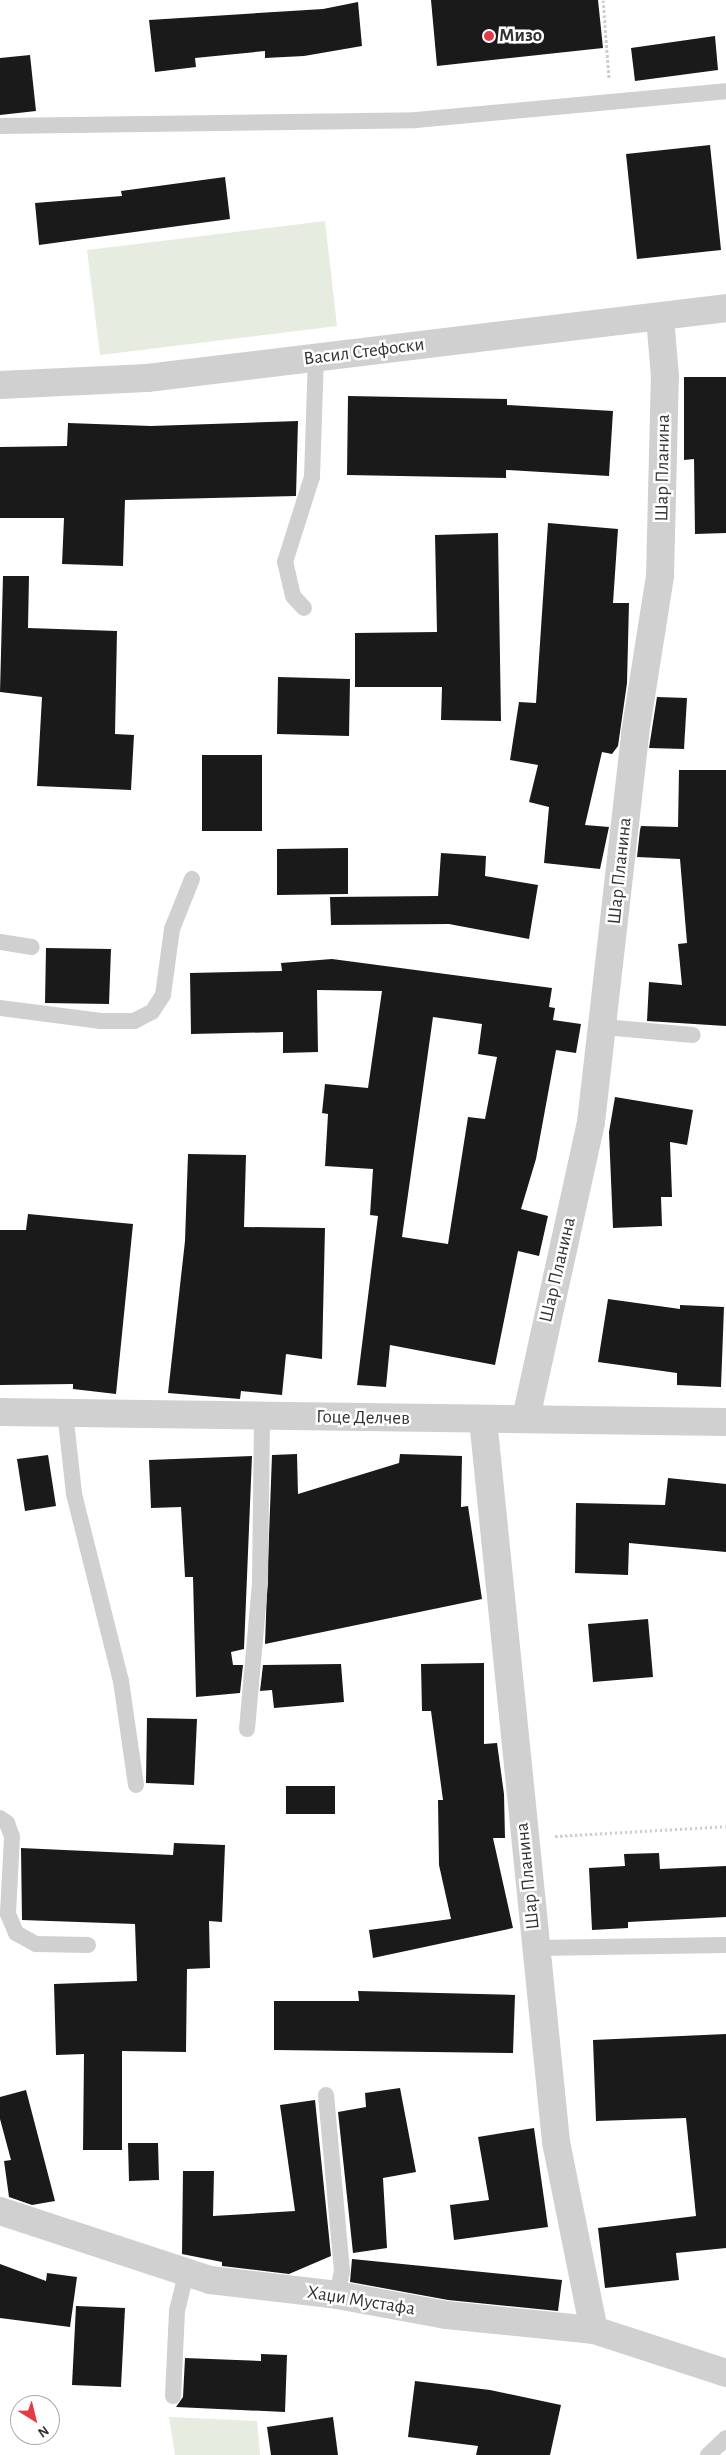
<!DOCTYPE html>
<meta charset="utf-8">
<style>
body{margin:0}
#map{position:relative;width:726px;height:2455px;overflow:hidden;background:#fff;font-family:"Alegreya Sans",sans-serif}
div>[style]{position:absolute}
.green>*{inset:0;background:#e6ecdf}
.building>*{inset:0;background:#1a1a1a}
.path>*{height:3px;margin-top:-1.5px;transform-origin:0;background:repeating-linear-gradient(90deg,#cdcdcd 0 2.5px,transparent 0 5px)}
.lane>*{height:16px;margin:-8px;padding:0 8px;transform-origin:8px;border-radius:8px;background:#d0d0d0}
.street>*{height:28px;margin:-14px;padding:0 14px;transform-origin:14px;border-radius:14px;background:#d0d0d0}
.dots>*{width:14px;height:14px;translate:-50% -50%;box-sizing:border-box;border:2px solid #fff;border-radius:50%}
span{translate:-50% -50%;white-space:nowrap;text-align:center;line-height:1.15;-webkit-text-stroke:5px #fff;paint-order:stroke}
.poi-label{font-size:19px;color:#333;font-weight:700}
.left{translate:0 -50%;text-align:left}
.street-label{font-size:19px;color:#333}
.north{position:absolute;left:10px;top:2395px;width:50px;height:50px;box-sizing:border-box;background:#fff;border:1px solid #adadad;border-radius:50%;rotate:144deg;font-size:14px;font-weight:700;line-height:20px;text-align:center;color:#333}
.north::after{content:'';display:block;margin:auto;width:18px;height:22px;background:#e63946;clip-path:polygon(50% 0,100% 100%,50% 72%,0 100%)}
</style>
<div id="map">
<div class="green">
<i style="clip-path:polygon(325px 221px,337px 326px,100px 355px,87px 250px)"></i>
<i style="clip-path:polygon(169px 2417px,257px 2421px,260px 2455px,175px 2455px)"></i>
</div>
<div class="building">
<i style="clip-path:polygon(431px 0,598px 0,603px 48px,437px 66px)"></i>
<i style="clip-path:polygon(358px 2px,362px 46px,304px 56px,265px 58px,265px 51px,195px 58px,196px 67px,155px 72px,149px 20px,323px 9px)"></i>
<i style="clip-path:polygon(715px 36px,718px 70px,635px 81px,631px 48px)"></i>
<i style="clip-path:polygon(30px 55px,36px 111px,0 115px,0 58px)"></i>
<i style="clip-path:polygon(710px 145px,721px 250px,637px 259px,626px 154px)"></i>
<i style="clip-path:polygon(225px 177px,230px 219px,39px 245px,35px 203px,122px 196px,121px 191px)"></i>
<i style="clip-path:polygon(684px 377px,726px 377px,726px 533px,695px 534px,694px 459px,684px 460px)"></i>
<i style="clip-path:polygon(348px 396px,507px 399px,507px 405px,613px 411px,609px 476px,506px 470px,506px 478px,347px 475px)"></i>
<i style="clip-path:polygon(298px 421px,296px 496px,125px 500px,123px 566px,62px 564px,64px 518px,0 518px,0 447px,67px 446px,68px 423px,151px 426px)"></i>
<i style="clip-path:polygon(548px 523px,618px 529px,613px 603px,629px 603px,627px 683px,618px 746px,612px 754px,602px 752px,585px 825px,609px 827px,600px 869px,544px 863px,549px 807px,529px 802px,538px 765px,510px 760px,519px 702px,536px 703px)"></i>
<i style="clip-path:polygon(498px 533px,501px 721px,441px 720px,442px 687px,355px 687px,355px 633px,437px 632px,435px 535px)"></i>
<i style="clip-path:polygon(3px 576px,29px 576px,28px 628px,117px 631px,115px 734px,134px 735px,131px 790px,37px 786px,42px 697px,0 692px)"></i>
<i style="clip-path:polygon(278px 677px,350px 679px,349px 736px,277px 734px)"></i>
<i style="clip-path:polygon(657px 697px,687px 698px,684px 749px,649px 748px)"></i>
<i style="clip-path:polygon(202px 755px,262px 755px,262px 831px,202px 831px)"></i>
<i style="clip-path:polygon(679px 770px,726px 770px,726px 1026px,647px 1021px,649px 982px,682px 985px,678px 944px,687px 943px,680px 859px,637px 857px,640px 830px,641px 826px,678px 827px)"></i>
<i style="clip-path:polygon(348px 848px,348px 894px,277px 895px,277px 849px)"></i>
<i style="clip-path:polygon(441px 853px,486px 856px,485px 876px,538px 885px,529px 939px,449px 924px,331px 925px,330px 897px,438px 896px)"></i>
<i style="clip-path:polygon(46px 948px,111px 949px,109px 1004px,45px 1003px)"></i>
<i style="clip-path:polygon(evenodd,332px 959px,552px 988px,549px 1007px,555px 1008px,553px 1020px,581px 1024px,576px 1053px,556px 1050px,536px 1159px,521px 1209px,548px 1216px,539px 1256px,518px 1251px,495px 1365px,390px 1345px,386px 1387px,357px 1385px,378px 1216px,370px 1215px,373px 1169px,325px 1166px,328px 1114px,322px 1113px,325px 1084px,368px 1088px,382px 991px,317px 990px,318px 1052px,283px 1053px,283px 1032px,191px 1034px,190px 973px,282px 971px,281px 963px,332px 959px,433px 1017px,482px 1024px,478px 1054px,497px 1057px,485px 1119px,468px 1117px,448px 1244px,402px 1237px,433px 1017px)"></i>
<i style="clip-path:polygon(615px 1097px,693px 1110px,687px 1145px,670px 1142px,672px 1197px,661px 1197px,662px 1226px,613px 1228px,609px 1132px)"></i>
<i style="clip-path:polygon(188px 1154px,246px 1155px,244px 1227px,325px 1228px,322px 1359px,286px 1354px,282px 1395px,241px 1391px,240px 1399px,168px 1393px,185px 1241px)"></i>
<i style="clip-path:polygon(28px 1214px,133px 1224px,116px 1394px,73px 1389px,73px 1384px,0 1385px,0 1230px,26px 1230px)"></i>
<i style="clip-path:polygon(608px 1299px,680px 1309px,680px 1305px,724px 1307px,721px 1387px,677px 1385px,677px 1373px,598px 1362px)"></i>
<i style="clip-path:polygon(297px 1454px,298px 1494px,399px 1463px,400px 1454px,462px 1456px,461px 1507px,468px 1506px,482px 1599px,265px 1644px,272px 1455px)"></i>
<i style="clip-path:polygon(48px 1455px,56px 1506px,25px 1511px,17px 1459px)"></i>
<i style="clip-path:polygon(252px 1456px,244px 1649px,231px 1652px,233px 1665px,243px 1665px,240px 1693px,196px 1697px,193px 1577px,185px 1577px,181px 1507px,151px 1508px,149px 1460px)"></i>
<i style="clip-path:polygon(668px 1478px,726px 1484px,726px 1552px,629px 1543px,628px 1575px,575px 1573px,576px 1503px,665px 1505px)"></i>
<i style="clip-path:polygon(648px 1619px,653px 1677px,593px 1682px,588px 1624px)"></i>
<i style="clip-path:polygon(484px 1663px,484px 1744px,497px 1743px,504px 1794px,505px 1838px,493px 1838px,513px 1928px,373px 1958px,369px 1930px,451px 1919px,439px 1865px,438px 1800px,443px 1800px,431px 1711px,422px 1711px,421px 1664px)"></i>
<i style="clip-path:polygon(341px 1664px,344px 1702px,274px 1708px,272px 1690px,260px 1691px,263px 1665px)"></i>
<i style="clip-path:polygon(147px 1718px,197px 1719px,194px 1785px,146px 1783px)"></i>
<i style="clip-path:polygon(286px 1786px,335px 1786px,335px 1814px,286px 1814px)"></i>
<i style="clip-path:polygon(174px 1843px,225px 1845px,222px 1922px,209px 1921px,210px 1968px,187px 1969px,186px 2052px,122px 2051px,122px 2150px,83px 2150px,84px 2054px,56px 2055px,54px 1984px,137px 1981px,135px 1924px,22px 1920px,21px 1848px,173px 1855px)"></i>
<i style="clip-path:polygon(659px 1853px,660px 1869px,726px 1866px,726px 1917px,628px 1922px,628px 1928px,592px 1930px,589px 1868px,625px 1866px,624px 1854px)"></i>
<i style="clip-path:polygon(358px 1991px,515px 1995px,513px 2053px,274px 2050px,274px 2001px,359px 2001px)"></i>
<i style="clip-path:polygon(726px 2034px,726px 2248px,676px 2253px,679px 2280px,605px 2288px,598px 2228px,696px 2216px,686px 2118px,596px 2121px,593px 2040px)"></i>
<i style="clip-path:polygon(400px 2088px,416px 2172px,383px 2178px,387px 2248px,353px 2253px,338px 2112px,366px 2107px,365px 2093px)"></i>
<i style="clip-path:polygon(26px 2090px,55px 2201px,32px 2205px,9px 2197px,4px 2161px,11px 2160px,0 2119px,0 2097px)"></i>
<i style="clip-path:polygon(315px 2100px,331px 2256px,289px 2274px,222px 2266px,222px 2262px,182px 2254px,183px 2171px,214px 2171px,213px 2216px,295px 2211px,280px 2105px)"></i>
<i style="clip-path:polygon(534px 2128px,548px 2227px,454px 2240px,450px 2205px,489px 2200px,478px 2137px)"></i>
<i style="clip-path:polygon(128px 2143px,158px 2143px,159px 2180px,129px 2181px)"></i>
<i style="clip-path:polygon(352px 2259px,562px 2280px,558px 2311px,448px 2300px,350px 2282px)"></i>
<i style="clip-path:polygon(0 2264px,46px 2281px,47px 2273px,77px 2277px,70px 2327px,0 2318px)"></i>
<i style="clip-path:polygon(76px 2306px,125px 2308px,121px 2387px,72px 2385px)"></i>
<i style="clip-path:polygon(261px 2354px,287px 2355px,285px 2412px,176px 2407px,183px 2397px,185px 2358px,261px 2361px)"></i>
<i style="clip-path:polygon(415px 2381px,490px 2390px,561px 2405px,550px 2455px,476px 2455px,478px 2446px,408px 2437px)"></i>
<i style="clip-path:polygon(333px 2417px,338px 2455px,271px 2455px,267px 2427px)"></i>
</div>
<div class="path">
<i style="left:603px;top:0;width:78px;rotate:85.6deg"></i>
<i style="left:555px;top:1836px;width:171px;rotate:-3.3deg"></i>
</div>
<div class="lane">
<i style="left:0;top:126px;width:416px;rotate:-0.8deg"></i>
<i style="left:416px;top:120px;width:311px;rotate:-5.3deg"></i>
<i style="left:304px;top:608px;width:16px;rotate:-133deg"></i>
<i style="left:293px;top:596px;width:35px;rotate:-103deg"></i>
<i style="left:285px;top:562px;width:89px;rotate:-72.4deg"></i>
<i style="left:312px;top:477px;width:119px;rotate:-88.1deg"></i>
<i style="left:0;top:942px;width:32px;rotate:9deg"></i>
<i style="left:0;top:1008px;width:102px;rotate:7.3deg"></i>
<i style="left:101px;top:1021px;width:33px"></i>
<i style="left:134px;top:1021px;width:20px;rotate:-27deg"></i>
<i style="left:152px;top:1012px;width:20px;rotate:-57deg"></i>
<i style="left:163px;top:995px;width:67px;rotate:-82.2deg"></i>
<i style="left:172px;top:929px;width:54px;rotate:-68.2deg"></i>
<i style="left:604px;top:1027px;width:89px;rotate:5.1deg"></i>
<i style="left:65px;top:1412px;width:82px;rotate:83.7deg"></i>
<i style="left:74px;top:1494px;width:193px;rotate:75.9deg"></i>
<i style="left:121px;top:1681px;width:105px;rotate:81.8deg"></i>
<i style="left:247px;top:1729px;width:147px;rotate:-84.9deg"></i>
<i style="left:260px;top:1583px;width:166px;rotate:-89.3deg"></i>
<i style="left:0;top:1818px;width:9px;rotate:36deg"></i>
<i style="left:7px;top:1823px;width:15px;rotate:70deg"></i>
<i style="left:12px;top:1837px;width:77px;rotate:93deg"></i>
<i style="left:8px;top:1914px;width:21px;rotate:67deg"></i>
<i style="left:16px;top:1933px;width:23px;rotate:29deg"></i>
<i style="left:36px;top:1944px;width:52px;rotate:1.1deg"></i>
<i style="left:535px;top:1948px;width:191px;rotate:-0.9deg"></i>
<i style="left:326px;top:2095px;width:177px;rotate:84.8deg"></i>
<i style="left:342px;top:2271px;width:25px;rotate:102deg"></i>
<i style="left:173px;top:2396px;width:85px;rotate:-87.3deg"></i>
<i style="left:177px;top:2311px;width:42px;rotate:-76.3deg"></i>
<i style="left:708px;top:2455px;width:25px;rotate:-43deg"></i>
</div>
<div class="street">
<i style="left:0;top:385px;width:147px;rotate:-2.7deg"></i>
<i style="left:147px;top:378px;width:583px;rotate:-6.89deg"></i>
<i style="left:0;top:1412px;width:726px;rotate:0.79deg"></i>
<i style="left:526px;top:1418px;width:303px;rotate:-77.6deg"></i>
<i style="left:591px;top:1122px;width:390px;rotate:-83.5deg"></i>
<i style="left:635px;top:734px;width:160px;rotate:-81deg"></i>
<i style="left:660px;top:576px;width:199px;rotate:-88.6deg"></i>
<i style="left:665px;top:377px;width:60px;rotate:-94.8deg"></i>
<i style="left:483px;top:1419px;width:727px;rotate:84.23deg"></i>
<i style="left:556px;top:2142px;width:192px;rotate:78.6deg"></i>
<i style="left:0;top:2211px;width:221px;rotate:18.2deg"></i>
<i style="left:210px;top:2280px;width:128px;rotate:6.7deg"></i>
<i style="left:337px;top:2295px;width:111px;rotate:10.4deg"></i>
<i style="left:446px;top:2315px;width:149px;rotate:5.8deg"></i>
<i style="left:594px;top:2330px;width:139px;rotate:18deg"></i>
</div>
<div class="dots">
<i style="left:489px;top:36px;background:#e63946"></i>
</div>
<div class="poi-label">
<span class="left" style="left:499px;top:36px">Мизо</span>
</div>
<div class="street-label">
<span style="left:364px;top:352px;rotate:-7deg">Васил Стефоски</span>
<span style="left:663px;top:468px;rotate:-89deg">Шар Планина</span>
<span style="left:620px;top:871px;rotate:-84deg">Шар Планина</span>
<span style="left:558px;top:1270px;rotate:-77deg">Шар Планина</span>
<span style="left:363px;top:1418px;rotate:1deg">Гоце Делчев</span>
<span style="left:528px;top:1876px;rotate:-96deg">Шар Планина</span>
<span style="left:361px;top:2301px;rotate:9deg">Хаџи Мустафа</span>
</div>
<div class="north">N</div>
</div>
